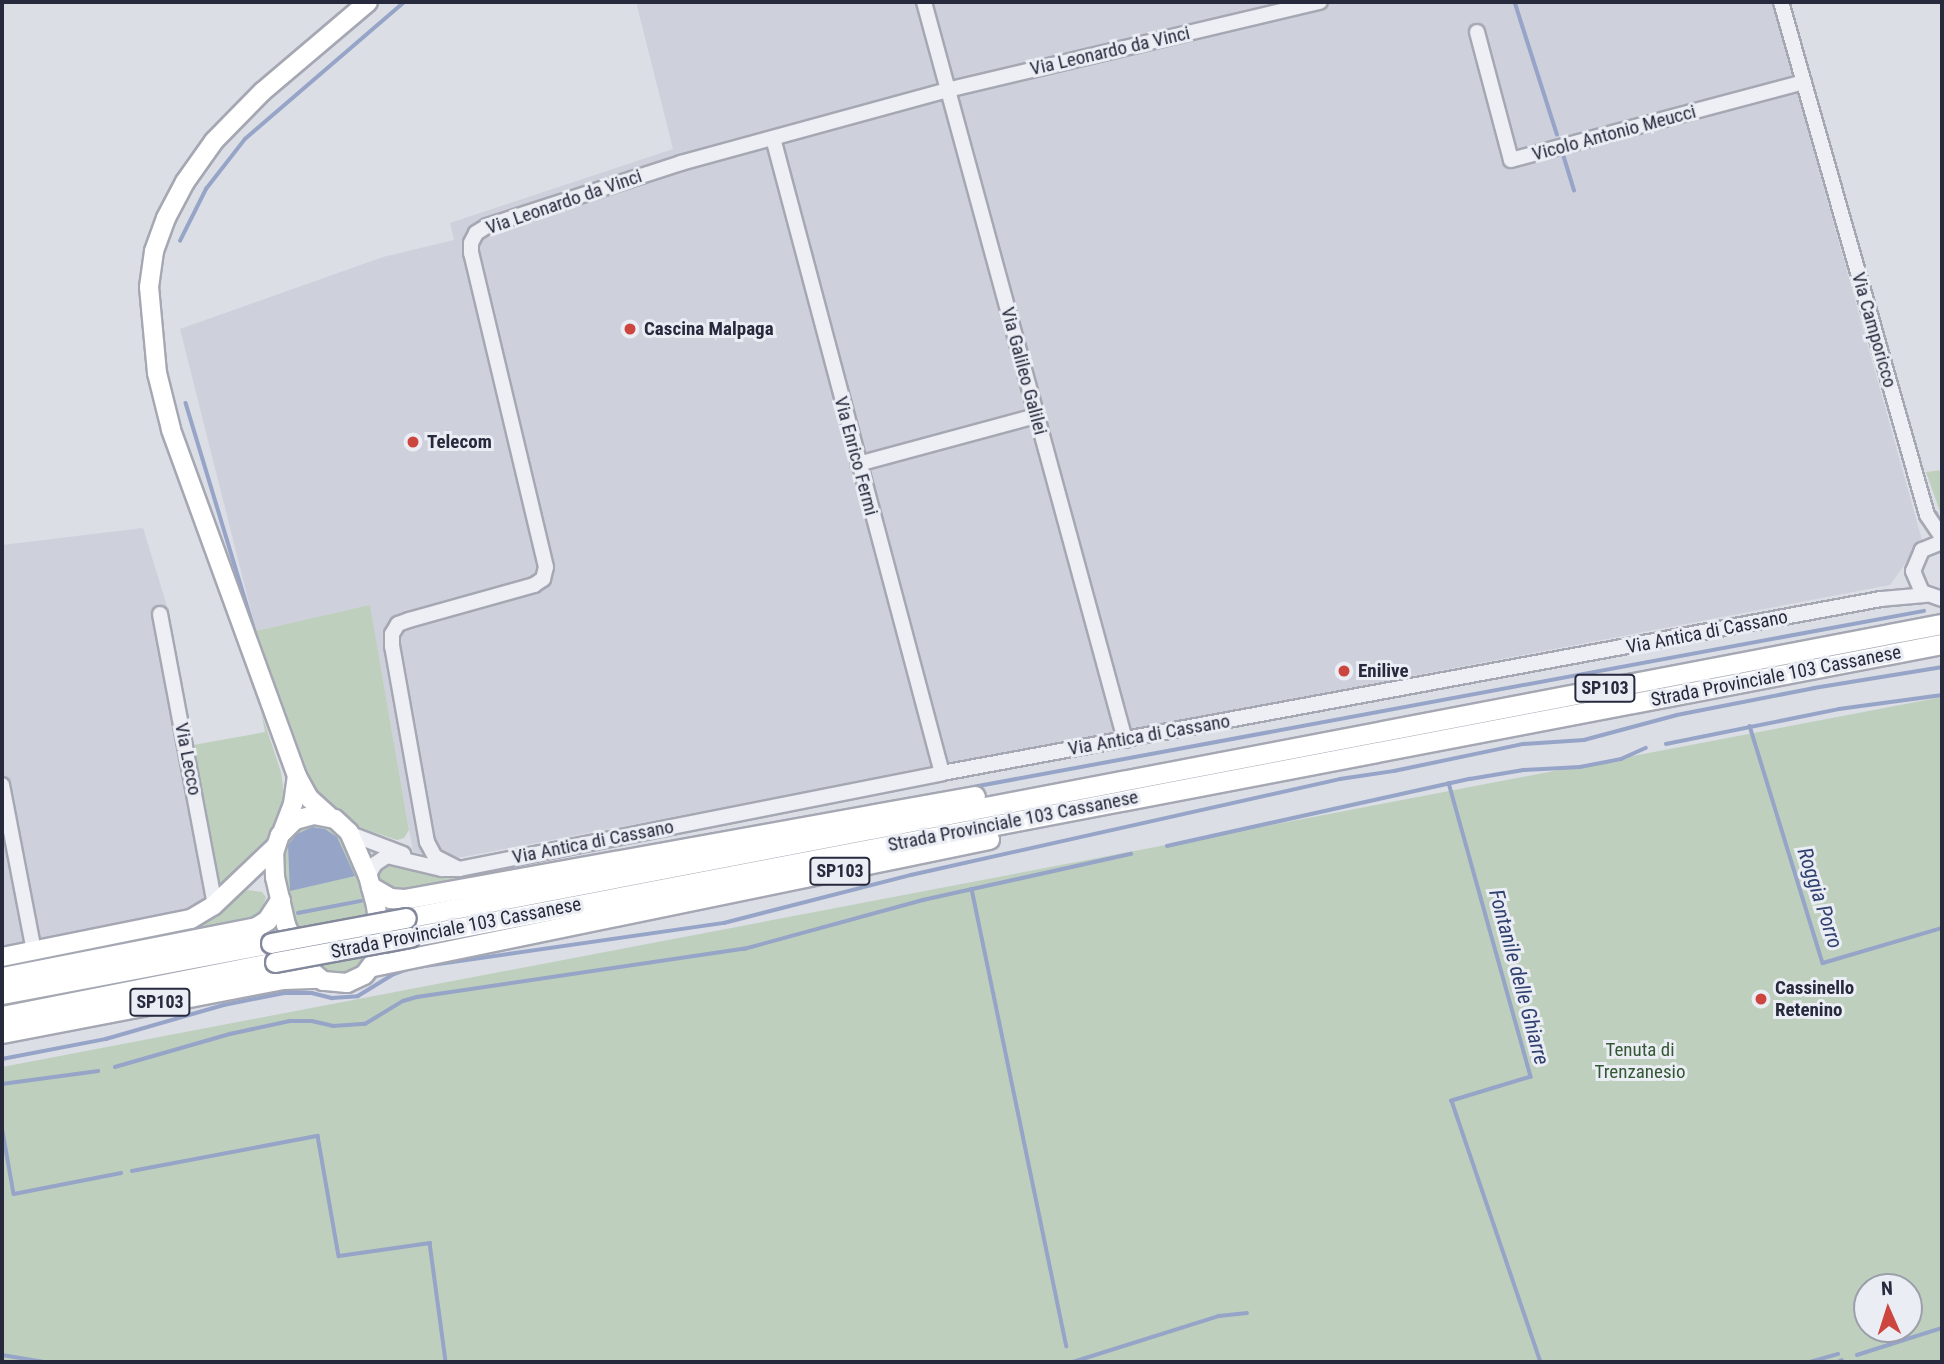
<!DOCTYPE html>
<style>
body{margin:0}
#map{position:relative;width:1944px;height:1364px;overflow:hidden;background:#dcdee6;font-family:"Roboto Condensed",sans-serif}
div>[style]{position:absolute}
.built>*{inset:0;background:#ced0db}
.green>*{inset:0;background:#bed0bd}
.water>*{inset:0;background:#96a4c7}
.stream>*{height:3.5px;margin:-1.75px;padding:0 1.75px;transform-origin:1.75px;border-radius:1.75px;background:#96a4c7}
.roads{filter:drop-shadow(2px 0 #a5a8b3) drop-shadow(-2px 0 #a5a8b3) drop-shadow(0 2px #a5a8b3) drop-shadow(0 -2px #a5a8b3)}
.minor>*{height:14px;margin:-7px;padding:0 7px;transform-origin:7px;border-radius:7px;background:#eeeff4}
.major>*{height:18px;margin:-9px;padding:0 9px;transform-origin:9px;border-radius:9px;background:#fff}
.highway>*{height:19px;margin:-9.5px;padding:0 9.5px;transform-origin:9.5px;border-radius:9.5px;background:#fff}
.bridges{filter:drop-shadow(2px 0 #83889c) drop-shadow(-2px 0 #83889c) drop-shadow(0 2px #83889c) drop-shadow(0 -2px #83889c)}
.highway-bridge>*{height:19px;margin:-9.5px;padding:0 9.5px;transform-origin:9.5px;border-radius:9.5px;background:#fff}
.dots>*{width:19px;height:19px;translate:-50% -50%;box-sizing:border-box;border:4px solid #ebedf4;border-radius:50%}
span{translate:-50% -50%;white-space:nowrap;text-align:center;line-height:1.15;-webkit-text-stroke:6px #ebedf4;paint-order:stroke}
.shield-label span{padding:2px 5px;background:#ebedf4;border:2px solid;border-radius:5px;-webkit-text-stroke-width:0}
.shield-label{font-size:18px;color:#262a3c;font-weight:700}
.street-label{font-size:19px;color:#262a3c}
.poi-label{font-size:19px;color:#262a3c;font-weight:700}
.left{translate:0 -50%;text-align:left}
.park-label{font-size:19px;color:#335833}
.water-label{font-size:21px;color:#30406f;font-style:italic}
.frame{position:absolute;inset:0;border:4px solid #262a3c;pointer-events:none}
.north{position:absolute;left:1853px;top:1273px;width:70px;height:70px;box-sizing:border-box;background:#ebedf4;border:2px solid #9c9faa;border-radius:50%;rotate:357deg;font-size:19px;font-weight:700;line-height:28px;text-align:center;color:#262a3c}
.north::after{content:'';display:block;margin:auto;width:24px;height:32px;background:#cd453f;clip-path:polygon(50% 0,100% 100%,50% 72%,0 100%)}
</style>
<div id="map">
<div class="built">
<i style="clip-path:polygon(636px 2px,1772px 2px,1922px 540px,1890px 585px,452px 859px,413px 852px,370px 606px,256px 631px,180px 329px,383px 257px,454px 240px,450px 223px,673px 149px)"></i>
<i style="clip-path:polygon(143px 528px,166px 603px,223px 908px,197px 924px,177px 931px,2px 964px,2px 545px)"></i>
</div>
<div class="green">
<i style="clip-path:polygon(1942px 470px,1942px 517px,1926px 472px)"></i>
<i style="clip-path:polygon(370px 605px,409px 830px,404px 838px,397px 840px,361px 828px,325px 803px,315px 791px,256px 631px)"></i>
<i style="clip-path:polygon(evenodd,1942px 697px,1942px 1362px,2px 1362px,2px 1067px,1942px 697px,1909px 1287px,1909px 1329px,1867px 1329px,1867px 1287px,1909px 1287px)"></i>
<i style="clip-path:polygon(261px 712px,281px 772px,285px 801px,281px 817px,269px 833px,259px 857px,221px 883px,218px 880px,193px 745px,265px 732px)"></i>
<i style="clip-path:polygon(310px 823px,332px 827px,341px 834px,354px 860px,366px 897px,372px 935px,370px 953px,363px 965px,342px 976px,328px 974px,313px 964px,293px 921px,283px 876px,285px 842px,295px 829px)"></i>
<i style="clip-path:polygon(391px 863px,447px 877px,537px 866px,404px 897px,382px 889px,377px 879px,380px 870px)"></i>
<i style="clip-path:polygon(248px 890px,262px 892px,266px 897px,260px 916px,185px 931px,214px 918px,238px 894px)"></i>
</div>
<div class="water">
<i style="clip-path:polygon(312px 827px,325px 829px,337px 837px,355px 876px,290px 891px,288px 845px,297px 834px)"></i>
</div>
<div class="stream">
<i style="left:1515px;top:2px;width:139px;rotate:72.3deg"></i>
<i style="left:1563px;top:153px;width:39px;rotate:73deg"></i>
<i style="left:180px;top:241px;width:58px;rotate:-63.4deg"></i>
<i style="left:206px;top:189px;width:63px;rotate:-52deg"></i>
<i style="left:245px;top:139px;width:210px;rotate:-40.7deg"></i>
<i style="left:186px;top:403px;width:238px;rotate:73.2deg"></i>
<i style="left:1936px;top:513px;width:12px;rotate:66deg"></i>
<i style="left:1750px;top:726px;width:248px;rotate:72.9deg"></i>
<i style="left:1823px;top:963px;width:124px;rotate:-16.4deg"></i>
<i style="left:1666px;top:744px;width:177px;rotate:-11.4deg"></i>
<i style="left:1839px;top:709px;width:104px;rotate:-7.7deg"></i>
<i style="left:1449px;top:783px;width:305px;rotate:74.4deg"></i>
<i style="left:1531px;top:1077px;width:83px;rotate:163.1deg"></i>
<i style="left:1452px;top:1101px;width:276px;rotate:71.2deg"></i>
<i style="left:973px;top:787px;width:967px;rotate:-10.49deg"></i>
<i style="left:1167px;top:846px;width:310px;rotate:-12.5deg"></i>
<i style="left:1470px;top:779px;width:54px;rotate:-9.6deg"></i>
<i style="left:1523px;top:770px;width:57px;rotate:-3deg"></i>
<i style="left:1580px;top:767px;width:42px;rotate:-11deg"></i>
<i style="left:1621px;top:759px;width:27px;rotate:-24deg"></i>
<i style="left:972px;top:889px;width:467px;rotate:78.3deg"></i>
<i style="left:298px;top:913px;width:64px;rotate:-10.8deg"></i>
<i style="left:2px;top:1059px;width:106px;rotate:-10.9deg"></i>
<i style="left:106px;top:1039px;width:123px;rotate:-16.1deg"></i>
<i style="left:224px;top:1005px;width:61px;rotate:-11.3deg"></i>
<i style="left:284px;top:993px;width:28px"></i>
<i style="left:312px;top:993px;width:21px;rotate:14deg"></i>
<i style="left:332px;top:998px;width:26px;rotate:-4deg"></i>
<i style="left:358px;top:996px;width:42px;rotate:-31.4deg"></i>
<i style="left:394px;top:974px;width:18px;rotate:-19deg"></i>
<i style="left:411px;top:968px;width:316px;rotate:-8.2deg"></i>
<i style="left:724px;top:923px;width:193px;rotate:-14.4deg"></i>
<i style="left:911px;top:875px;width:440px;rotate:-12.6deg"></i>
<i style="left:1340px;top:779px;width:55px;rotate:-8.4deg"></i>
<i style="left:1394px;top:771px;width:132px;rotate:-11.8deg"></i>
<i style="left:1523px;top:744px;width:61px;rotate:-3.8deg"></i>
<i style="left:1584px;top:740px;width:96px;rotate:-15deg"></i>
<i style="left:1677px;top:715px;width:140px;rotate:-11.1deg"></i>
<i style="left:1814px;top:688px;width:130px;rotate:-9.3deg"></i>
<i style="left:115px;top:1067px;width:120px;rotate:-16deg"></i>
<i style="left:230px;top:1034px;width:61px;rotate:-12.2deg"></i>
<i style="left:290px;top:1021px;width:22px"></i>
<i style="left:312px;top:1021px;width:22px;rotate:13deg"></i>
<i style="left:333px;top:1026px;width:32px;rotate:-4deg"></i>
<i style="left:365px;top:1024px;width:44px;rotate:-31.2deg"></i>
<i style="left:403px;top:1001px;width:15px;rotate:-16deg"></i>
<i style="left:417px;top:997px;width:331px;rotate:-8.4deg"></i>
<i style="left:744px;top:949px;width:186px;rotate:-15.3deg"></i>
<i style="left:923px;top:900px;width:213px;rotate:-12.5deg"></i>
<i style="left:2px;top:1084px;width:97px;rotate:-7.7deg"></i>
<i style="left:2px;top:1126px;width:69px;rotate:80deg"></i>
<i style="left:14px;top:1194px;width:109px;rotate:-11.1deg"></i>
<i style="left:132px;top:1171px;width:189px;rotate:-10.7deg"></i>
<i style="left:318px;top:1136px;width:122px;rotate:80.1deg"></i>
<i style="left:339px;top:1256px;width:92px;rotate:-8.1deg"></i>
<i style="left:430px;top:1243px;width:120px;rotate:82.3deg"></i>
<i style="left:2px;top:1355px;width:44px;rotate:9.2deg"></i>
<i style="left:1857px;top:1355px;width:89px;rotate:-17.6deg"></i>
<i style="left:1073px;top:1362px;width:153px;rotate:-17.5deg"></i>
<i style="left:1219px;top:1316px;width:28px;rotate:-6deg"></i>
<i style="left:1810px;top:1362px;width:29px;rotate:-16deg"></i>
<i style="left:1838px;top:1362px;width:4px;rotate:-27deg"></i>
</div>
<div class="roads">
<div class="minor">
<i style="left:924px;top:2px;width:765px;rotate:74.76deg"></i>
<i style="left:1781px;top:2px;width:533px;rotate:74.11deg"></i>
<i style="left:1927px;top:515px;width:27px;rotate:56deg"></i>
<i style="left:1477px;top:32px;width:132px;rotate:75.1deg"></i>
<i style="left:1511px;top:160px;width:303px;rotate:-14.9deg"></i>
<i style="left:773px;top:138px;width:657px;rotate:75.1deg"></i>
<i style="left:858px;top:464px;width:184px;rotate:-15.1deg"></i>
<i style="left:1942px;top:542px;width:22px;rotate:158deg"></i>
<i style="left:1922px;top:550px;width:23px;rotate:113deg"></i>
<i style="left:1913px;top:571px;width:23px;rotate:67deg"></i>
<i style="left:1922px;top:592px;width:21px;rotate:19deg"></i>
<i style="left:160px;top:614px;width:295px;rotate:79.3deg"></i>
<i style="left:2px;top:785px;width:169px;rotate:79.1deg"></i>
<i style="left:351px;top:834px;width:56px;rotate:21deg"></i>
<i style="left:459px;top:869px;width:27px;rotate:-153deg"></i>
<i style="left:435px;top:857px;width:17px;rotate:-118deg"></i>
<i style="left:427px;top:842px;width:199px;rotate:-100.1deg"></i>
<i style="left:392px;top:646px;width:12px;rotate:-90deg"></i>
<i style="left:392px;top:634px;width:12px;rotate:-59deg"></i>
<i style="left:398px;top:624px;width:12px;rotate:-20deg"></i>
<i style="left:409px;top:620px;width:130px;rotate:-15.6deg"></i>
<i style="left:534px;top:585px;width:11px;rotate:-34deg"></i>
<i style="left:543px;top:579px;width:12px;rotate:-76deg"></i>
<i style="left:546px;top:567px;width:323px;rotate:-103.4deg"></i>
<i style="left:471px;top:253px;width:10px;rotate:-90deg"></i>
<i style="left:471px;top:243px;width:11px;rotate:-63deg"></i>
<i style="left:476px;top:233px;width:13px;rotate:-32deg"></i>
<i style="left:487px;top:226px;width:204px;rotate:-18deg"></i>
<i style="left:681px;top:163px;width:276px;rotate:-15.3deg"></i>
<i style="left:947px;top:90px;width:383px;rotate:-13.3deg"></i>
<i style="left:368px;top:876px;width:14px;rotate:-60deg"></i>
<i style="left:375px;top:864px;width:14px;rotate:-34deg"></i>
<i style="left:387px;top:856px;width:57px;rotate:13.3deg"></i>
<i style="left:442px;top:869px;width:17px"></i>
<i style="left:459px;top:869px;width:492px;rotate:-11.2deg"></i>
<i style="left:942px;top:773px;width:955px;rotate:-10.5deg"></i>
<i style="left:1881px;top:599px;width:45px;rotate:-5.1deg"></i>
</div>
<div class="major">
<i style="left:314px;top:815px;width:21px;rotate:11deg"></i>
<i style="left:335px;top:819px;width:19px;rotate:43deg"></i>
<i style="left:349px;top:832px;width:48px;rotate:66.6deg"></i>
<i style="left:368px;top:876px;width:31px;rotate:75deg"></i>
<i style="left:376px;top:906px;width:33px;rotate:83deg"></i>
<i style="left:380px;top:939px;width:19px;rotate:99deg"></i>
<i style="left:377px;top:958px;width:21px;rotate:127deg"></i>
<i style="left:364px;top:975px;width:19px;rotate:155deg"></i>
<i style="left:347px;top:983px;width:24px;rotate:-175deg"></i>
<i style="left:323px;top:981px;width:25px;rotate:-140deg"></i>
<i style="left:304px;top:965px;width:44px;rotate:-114.2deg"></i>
<i style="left:286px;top:925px;width:49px;rotate:-102.9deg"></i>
<i style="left:275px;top:877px;width:24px;rotate:-92deg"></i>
<i style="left:274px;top:853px;width:19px;rotate:-72deg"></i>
<i style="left:280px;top:835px;width:21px;rotate:-45deg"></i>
<i style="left:295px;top:820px;width:20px;rotate:-15deg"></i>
<i style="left:330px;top:817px;width:28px;rotate:-138deg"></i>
<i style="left:309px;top:798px;width:25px;rotate:-119deg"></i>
<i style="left:297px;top:776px;width:369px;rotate:-110deg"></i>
<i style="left:171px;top:429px;width:58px;rotate:-104deg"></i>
<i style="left:157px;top:373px;width:86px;rotate:-95.3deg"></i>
<i style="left:149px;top:287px;width:36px;rotate:-82deg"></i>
<i style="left:154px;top:251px;width:35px;rotate:-70deg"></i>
<i style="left:166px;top:218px;width:41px;rotate:-62.2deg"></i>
<i style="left:185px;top:182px;width:50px;rotate:-54.7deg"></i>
<i style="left:214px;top:141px;width:69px;rotate:-45.6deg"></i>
<i style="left:262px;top:92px;width:139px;rotate:-40.3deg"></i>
<i style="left:283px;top:830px;width:28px;rotate:-69deg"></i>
<i style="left:293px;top:804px;width:28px;rotate:-82deg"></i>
<i style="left:2px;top:957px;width:193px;rotate:-11.4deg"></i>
<i style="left:191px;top:919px;width:26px;rotate:-31deg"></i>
<i style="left:213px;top:906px;width:86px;rotate:-43.6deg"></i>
</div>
<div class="highway">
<i style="left:371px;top:887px;width:22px;rotate:30deg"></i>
<i style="left:390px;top:898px;width:14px;rotate:4deg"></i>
<i style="left:404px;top:899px;width:580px;rotate:-10.23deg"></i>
<i style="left:406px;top:918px;width:1564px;rotate:-10.84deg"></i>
<i style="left:410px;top:937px;width:1560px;rotate:-10.83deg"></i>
<i style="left:373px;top:966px;width:629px;rotate:-11.65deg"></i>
<i style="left:2px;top:977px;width:259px;rotate:-11.1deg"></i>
<i style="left:256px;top:927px;width:13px;rotate:-32deg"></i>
<i style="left:267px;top:920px;width:24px;rotate:-57deg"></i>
<i style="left:2px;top:994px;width:274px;rotate:-10.7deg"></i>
<i style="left:2px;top:1016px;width:278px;rotate:-11.2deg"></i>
<i style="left:2px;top:1033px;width:286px;rotate:-10.9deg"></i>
<i style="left:283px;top:979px;width:35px;rotate:-2deg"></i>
</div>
</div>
<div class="bridges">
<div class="highway-bridge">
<i style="left:271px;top:943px;width:137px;rotate:-10.5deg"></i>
<i style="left:275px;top:962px;width:137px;rotate:-10.5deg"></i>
</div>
</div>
<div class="dots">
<i style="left:630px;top:329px;background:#cd453f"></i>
<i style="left:413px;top:442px;background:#cd453f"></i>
<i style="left:1344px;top:671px;background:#cd453f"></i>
<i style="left:1761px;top:999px;background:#cd453f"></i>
</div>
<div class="shield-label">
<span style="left:1605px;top:688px">SP103</span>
<span style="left:840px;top:871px">SP103</span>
<span style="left:160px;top:1002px">SP103</span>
</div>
<div class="street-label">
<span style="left:1110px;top:51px;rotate:-13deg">Via Leonardo da Vinci</span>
<span style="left:1614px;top:133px;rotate:-15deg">Vicolo Antonio Meucci</span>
<span style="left:564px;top:202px;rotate:-19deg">Via Leonardo da Vinci</span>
<span style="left:1874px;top:330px;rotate:74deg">Via Camporicco</span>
<span style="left:1024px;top:371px;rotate:75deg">Via Galileo Galilei</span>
<span style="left:856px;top:456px;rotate:75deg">Via Enrico Fermi</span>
<span style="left:1707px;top:632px;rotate:-11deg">Via Antica di Cassano</span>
<span style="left:1776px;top:676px;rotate:-11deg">Strada Provinciale 103 Cassanese</span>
<span style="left:1149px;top:735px;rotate:-10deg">Via Antica di Cassano</span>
<span style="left:188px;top:759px;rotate:79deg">Via Lecco</span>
<span style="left:1013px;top:821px;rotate:-11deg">Strada Provinciale 103 Cassanese</span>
<span style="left:593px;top:842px;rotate:-11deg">Via Antica di Cassano</span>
<span style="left:456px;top:928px;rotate:-11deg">Strada Provinciale 103 Cassanese</span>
</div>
<div class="poi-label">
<span class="left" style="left:644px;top:329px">Cascina Malpaga</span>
<span class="left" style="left:427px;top:442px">Telecom</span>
<span class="left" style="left:1358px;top:671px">Enilive</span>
<span class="left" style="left:1775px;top:999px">Cassinello<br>Retenino</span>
</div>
<div class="park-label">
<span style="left:1640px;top:1061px">Tenuta di<br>Trenzanesio</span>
</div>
<div class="water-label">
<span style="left:1820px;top:898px;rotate:72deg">Roggia Porro</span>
<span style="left:1519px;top:977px;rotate:75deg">Fontanile delle Ghiarre</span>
</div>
<div class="frame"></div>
<div class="north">N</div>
</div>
